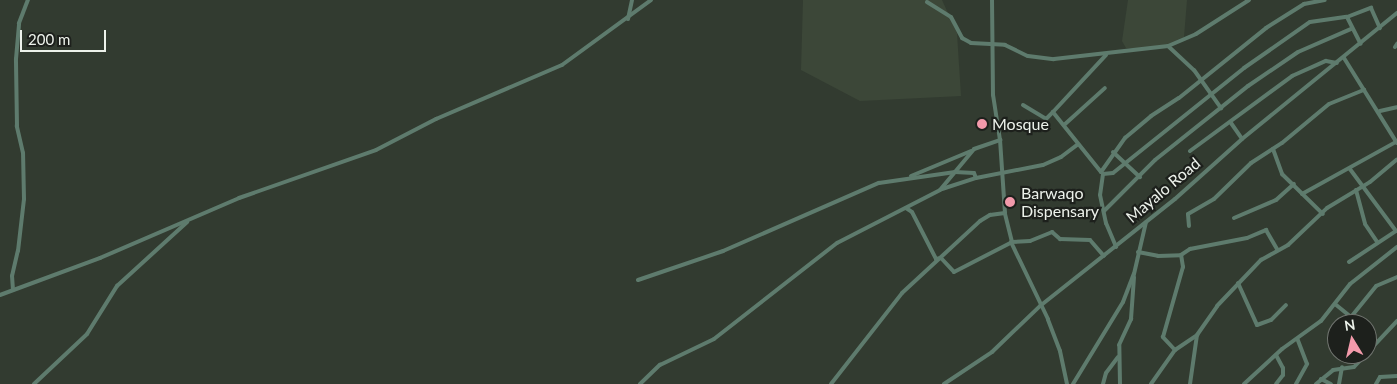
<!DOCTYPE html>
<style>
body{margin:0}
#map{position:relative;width:1397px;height:384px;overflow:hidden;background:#323b30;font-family:Lato,sans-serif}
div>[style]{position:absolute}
.built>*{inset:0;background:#3c4738}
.minor>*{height:4px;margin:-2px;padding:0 2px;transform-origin:2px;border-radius:2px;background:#5e7b6d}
.dots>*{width:14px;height:14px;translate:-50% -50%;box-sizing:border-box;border:2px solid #1d201c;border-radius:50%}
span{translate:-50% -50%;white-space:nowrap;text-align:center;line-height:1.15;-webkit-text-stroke:4.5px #1d201c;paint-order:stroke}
.poi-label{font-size:16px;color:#edf2eb}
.left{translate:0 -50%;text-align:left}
.street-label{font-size:16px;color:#edf2eb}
.north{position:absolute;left:1327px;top:314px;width:50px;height:50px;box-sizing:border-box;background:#1d201c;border:1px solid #70746f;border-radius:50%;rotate:351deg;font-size:14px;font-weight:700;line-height:20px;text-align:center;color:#edf2eb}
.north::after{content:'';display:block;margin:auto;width:18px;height:22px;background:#f39aab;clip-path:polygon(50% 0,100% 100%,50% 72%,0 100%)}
.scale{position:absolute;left:20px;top:30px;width:86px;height:22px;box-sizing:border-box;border:2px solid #edf2eb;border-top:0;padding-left:6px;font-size:15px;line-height:18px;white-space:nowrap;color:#edf2eb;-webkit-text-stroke:4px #1d201c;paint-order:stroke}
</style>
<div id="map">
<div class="built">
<i style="clip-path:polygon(803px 0,942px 0,957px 33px,961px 96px,860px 101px,801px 70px)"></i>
<i style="clip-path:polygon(1128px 0,1187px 0,1184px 37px,1159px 48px,1126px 48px,1122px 41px)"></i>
</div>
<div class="minor">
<i style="left:927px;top:2px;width:28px;rotate:32deg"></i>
<i style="left:951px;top:17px;width:24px;rotate:62deg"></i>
<i style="left:962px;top:38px;width:10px;rotate:29deg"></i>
<i style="left:971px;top:43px;width:34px;rotate:3deg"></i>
<i style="left:1005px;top:45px;width:25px;rotate:26deg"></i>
<i style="left:1028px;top:56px;width:26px;rotate:7deg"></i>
<i style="left:1054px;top:59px;width:115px;rotate:-6.5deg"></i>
<i style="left:1168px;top:46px;width:30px;rotate:-23deg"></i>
<i style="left:1196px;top:34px;width:63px;rotate:-32.7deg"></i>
<i style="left:1347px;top:17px;width:30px;rotate:63deg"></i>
<i style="left:628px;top:19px;width:19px;rotate:-78deg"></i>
<i style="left:1168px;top:46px;width:35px;rotate:43deg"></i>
<i style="left:1194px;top:70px;width:47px;rotate:54.6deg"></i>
<i style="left:1395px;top:47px;width:4px;rotate:-56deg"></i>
<i style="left:1344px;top:58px;width:100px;rotate:58.1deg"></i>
<i style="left:1023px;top:105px;width:27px;rotate:31deg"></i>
<i style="left:1046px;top:119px;width:10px;rotate:-45deg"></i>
<i style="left:1380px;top:111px;width:17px;rotate:-13deg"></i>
<i style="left:1231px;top:123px;width:19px;rotate:55deg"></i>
<i style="left:1064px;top:125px;width:55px;rotate:-42.1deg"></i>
<i style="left:1273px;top:149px;width:27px;rotate:70deg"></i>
<i style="left:1282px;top:174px;width:57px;rotate:44.3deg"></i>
<i style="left:1190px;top:151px;width:127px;rotate:-36.3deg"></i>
<i style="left:1292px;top:76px;width:37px;rotate:-24deg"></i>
<i style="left:1326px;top:61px;width:11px;rotate:10deg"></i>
<i style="left:1113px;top:152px;width:37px;rotate:43deg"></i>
<i style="left:1101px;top:172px;width:42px;rotate:-54.8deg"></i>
<i style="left:1125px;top:138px;width:34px;rotate:-40deg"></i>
<i style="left:1151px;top:116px;width:33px;rotate:-33deg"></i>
<i style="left:1179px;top:98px;width:112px;rotate:-38.8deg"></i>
<i style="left:1266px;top:28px;width:45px;rotate:-32.3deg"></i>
<i style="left:1304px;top:4px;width:21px;rotate:-11deg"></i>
<i style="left:1101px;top:172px;width:77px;rotate:-128.7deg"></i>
<i style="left:1053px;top:112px;width:78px;rotate:-47.1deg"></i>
<i style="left:1103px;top:174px;width:10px;rotate:-6deg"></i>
<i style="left:1113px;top:173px;width:168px;rotate:-38.7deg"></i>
<i style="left:1244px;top:68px;width:80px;rotate:-34.9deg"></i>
<i style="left:1310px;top:22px;width:37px;rotate:-8deg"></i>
<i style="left:1347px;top:17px;width:26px;rotate:-21deg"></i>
<i style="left:1371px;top:8px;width:22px;rotate:66deg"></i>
<i style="left:1103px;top:174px;width:21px;rotate:98deg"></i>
<i style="left:1100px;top:195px;width:29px;rotate:78deg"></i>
<i style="left:1106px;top:223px;width:26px;rotate:67deg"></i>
<i style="left:911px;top:176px;width:65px;rotate:-22.6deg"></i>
<i style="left:942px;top:189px;width:36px;rotate:-18deg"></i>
<i style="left:1356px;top:190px;width:35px;rotate:75deg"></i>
<i style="left:1365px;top:224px;width:22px;rotate:56deg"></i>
<i style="left:1302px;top:194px;width:107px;rotate:-29deg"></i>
<i style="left:906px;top:208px;width:7px;rotate:34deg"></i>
<i style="left:912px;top:212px;width:53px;rotate:62.9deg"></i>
<i style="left:936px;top:259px;width:5px;rotate:-11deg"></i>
<i style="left:941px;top:258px;width:19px;rotate:47deg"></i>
<i style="left:954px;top:272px;width:65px;rotate:-27.3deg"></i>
<i style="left:1012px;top:242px;width:30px;rotate:-104deg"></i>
<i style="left:1005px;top:213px;width:73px;rotate:-93.9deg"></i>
<i style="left:1000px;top:140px;width:46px;rotate:-98.8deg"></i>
<i style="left:993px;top:95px;width:95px;rotate:-90.6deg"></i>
<i style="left:1104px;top:211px;width:72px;rotate:-45deg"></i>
<i style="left:1155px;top:160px;width:119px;rotate:-38.5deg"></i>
<i style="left:1248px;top:86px;width:60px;rotate:-34.2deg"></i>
<i style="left:1298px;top:52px;width:58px;rotate:-23.5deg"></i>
<i style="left:1234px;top:218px;width:46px;rotate:-23.2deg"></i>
<i style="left:1276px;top:200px;width:24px;rotate:-42deg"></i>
<i style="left:1189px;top:226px;width:12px;rotate:-95deg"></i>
<i style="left:1188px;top:214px;width:30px;rotate:-30deg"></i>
<i style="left:1214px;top:199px;width:52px;rotate:-44.2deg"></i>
<i style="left:1251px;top:163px;width:37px;rotate:-33deg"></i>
<i style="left:1282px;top:143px;width:61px;rotate:-39.7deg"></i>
<i style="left:1329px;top:104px;width:38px;rotate:-22deg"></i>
<i style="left:1138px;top:252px;width:20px;rotate:11deg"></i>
<i style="left:1158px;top:256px;width:23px;rotate:-2deg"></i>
<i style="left:1181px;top:255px;width:11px;rotate:-34deg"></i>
<i style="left:1190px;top:249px;width:58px;rotate:-10.9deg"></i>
<i style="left:1247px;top:238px;width:21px;rotate:-23deg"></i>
<i style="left:1266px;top:230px;width:22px;rotate:60deg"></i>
<i style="left:1349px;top:262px;width:56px;rotate:-33.4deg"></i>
<i style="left:1396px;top:231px;width:77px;rotate:-126.6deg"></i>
<i style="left:638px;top:280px;width:90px;rotate:-18.8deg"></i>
<i style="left:723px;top:251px;width:170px;rotate:-23.6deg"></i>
<i style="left:879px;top:183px;width:77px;rotate:-8.2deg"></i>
<i style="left:955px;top:172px;width:19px;rotate:3deg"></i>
<i style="left:974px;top:173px;width:5px;rotate:68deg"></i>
<i style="left:976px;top:178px;width:68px;rotate:-11deg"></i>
<i style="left:1043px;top:165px;width:20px;rotate:-24deg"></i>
<i style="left:1061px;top:157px;width:21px;rotate:-37deg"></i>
<i style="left:1238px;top:283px;width:46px;rotate:65.7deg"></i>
<i style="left:1257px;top:325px;width:15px;rotate:-20deg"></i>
<i style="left:1271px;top:320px;width:21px;rotate:-45deg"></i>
<i style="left:13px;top:290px;width:14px;rotate:-94deg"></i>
<i style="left:12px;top:276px;width:26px;rotate:-77deg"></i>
<i style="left:18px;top:251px;width:52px;rotate:-83.4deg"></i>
<i style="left:24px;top:199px;width:46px;rotate:-91.2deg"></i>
<i style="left:23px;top:153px;width:28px;rotate:-103deg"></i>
<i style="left:17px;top:126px;width:67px;rotate:-90.9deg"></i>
<i style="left:16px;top:59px;width:36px;rotate:-85deg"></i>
<i style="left:19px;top:23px;width:25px;rotate:-69deg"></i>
<i style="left:0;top:295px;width:107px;rotate:-20.3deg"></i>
<i style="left:100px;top:258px;width:151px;rotate:-23.3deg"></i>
<i style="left:239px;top:198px;width:145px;rotate:-19.3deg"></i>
<i style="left:376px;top:150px;width:68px;rotate:-27.3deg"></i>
<i style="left:436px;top:119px;width:137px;rotate:-23.2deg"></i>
<i style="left:562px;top:65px;width:110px;rotate:-36.1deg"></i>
<i style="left:1335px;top:304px;width:21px;rotate:39deg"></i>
<i style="left:1351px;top:317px;width:40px;rotate:-51deg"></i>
<i style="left:1376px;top:286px;width:23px;rotate:-23deg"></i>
<i style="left:1175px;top:350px;width:18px;rotate:-133deg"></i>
<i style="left:1163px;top:337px;width:73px;rotate:-74.1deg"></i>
<i style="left:1183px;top:267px;width:12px;rotate:-99deg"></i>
<i style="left:1367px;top:353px;width:44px;rotate:-46.8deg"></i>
<i style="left:1276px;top:355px;width:15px;rotate:62deg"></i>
<i style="left:1283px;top:368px;width:7px;rotate:90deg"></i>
<i style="left:1283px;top:375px;width:11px;rotate:128deg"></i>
<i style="left:1321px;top:379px;width:11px;rotate:27deg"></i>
<i style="left:34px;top:384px;width:73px;rotate:-43.3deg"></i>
<i style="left:87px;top:334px;width:57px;rotate:-58deg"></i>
<i style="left:117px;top:286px;width:95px;rotate:-42.4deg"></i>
<i style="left:640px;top:384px;width:28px;rotate:-44deg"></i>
<i style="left:660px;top:365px;width:60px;rotate:-25.7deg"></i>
<i style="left:714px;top:339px;width:156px;rotate:-38deg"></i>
<i style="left:837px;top:243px;width:116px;rotate:-27.2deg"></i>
<i style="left:940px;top:190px;width:53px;rotate:-50.3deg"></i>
<i style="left:974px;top:149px;width:28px;rotate:-19deg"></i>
<i style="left:831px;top:384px;width:115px;rotate:-52deg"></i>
<i style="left:902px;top:293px;width:106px;rotate:-42.7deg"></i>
<i style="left:980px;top:221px;width:12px;rotate:-31deg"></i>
<i style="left:990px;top:215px;width:15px;rotate:-8deg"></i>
<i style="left:944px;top:384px;width:58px;rotate:-33.7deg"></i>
<i style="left:992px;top:352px;width:66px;rotate:-43.8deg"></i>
<i style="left:1040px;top:306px;width:172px;rotate:-38.4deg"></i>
<i style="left:1175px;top:199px;width:90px;rotate:-41.8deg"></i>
<i style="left:1242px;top:139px;width:200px;rotate:-39.1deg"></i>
<i style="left:1067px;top:384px;width:34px;rotate:-102deg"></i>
<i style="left:1060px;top:351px;width:34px;rotate:-111deg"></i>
<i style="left:1048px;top:319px;width:85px;rotate:-115.7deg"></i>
<i style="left:1011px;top:242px;width:19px;rotate:-3deg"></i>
<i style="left:1030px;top:241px;width:24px;rotate:-22deg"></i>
<i style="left:1052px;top:232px;width:11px;rotate:41deg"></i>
<i style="left:1060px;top:239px;width:30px;rotate:2deg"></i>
<i style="left:1090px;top:240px;width:21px;rotate:49deg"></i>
<i style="left:1073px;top:384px;width:96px;rotate:-58.6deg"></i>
<i style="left:1123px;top:302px;width:30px;rotate:-69deg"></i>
<i style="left:1134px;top:274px;width:53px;rotate:-77deg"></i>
<i style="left:1103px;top:384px;width:11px;rotate:-75deg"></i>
<i style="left:1106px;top:373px;width:20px;rotate:-53deg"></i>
<i style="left:1120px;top:384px;width:39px;rotate:-91deg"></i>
<i style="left:1119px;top:345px;width:29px;rotate:-65deg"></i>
<i style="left:1131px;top:319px;width:42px;rotate:-85.9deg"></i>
<i style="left:1151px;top:384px;width:42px;rotate:-54.8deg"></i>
<i style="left:1175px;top:350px;width:27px;rotate:-34deg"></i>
<i style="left:1197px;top:335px;width:35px;rotate:-55deg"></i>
<i style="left:1217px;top:306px;width:64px;rotate:-46.3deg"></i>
<i style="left:1261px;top:260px;width:31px;rotate:-29deg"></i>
<i style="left:1288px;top:245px;width:54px;rotate:-43.5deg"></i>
<i style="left:1327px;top:208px;width:50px;rotate:-31.2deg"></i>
<i style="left:1370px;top:182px;width:35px;rotate:-40deg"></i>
<i style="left:1190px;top:384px;width:49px;rotate:-81.9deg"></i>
<i style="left:1244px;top:384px;width:52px;rotate:-42.6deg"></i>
<i style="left:1282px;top:349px;width:48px;rotate:-35.7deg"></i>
<i style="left:1321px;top:321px;width:47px;rotate:-51.9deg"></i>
<i style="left:1350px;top:284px;width:60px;rotate:-38.2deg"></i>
<i style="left:1296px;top:384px;width:23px;rotate:-61deg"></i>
<i style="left:1307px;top:364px;width:26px;rotate:-111deg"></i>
<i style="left:1316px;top:384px;width:22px;rotate:-39deg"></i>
<i style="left:1333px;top:370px;width:21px;rotate:-8deg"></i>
<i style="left:1354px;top:367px;width:18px;rotate:-47deg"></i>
<i style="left:1339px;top:384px;width:17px;rotate:-80deg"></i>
<i style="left:1376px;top:384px;width:8px;rotate:-60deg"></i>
<i style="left:1380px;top:377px;width:17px;rotate:-3deg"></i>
</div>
<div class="dots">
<i style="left:982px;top:124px;background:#f39aab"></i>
<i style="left:1010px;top:202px;background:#f39aab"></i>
</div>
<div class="poi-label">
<span class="left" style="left:992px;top:124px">Mosque</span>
<span class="left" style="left:1021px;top:202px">Barwaqo<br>Dispensary</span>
</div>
<div class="street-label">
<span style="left:1163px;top:190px;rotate:-40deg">Mayalo Road</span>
</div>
<div class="north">N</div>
<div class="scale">200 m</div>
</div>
